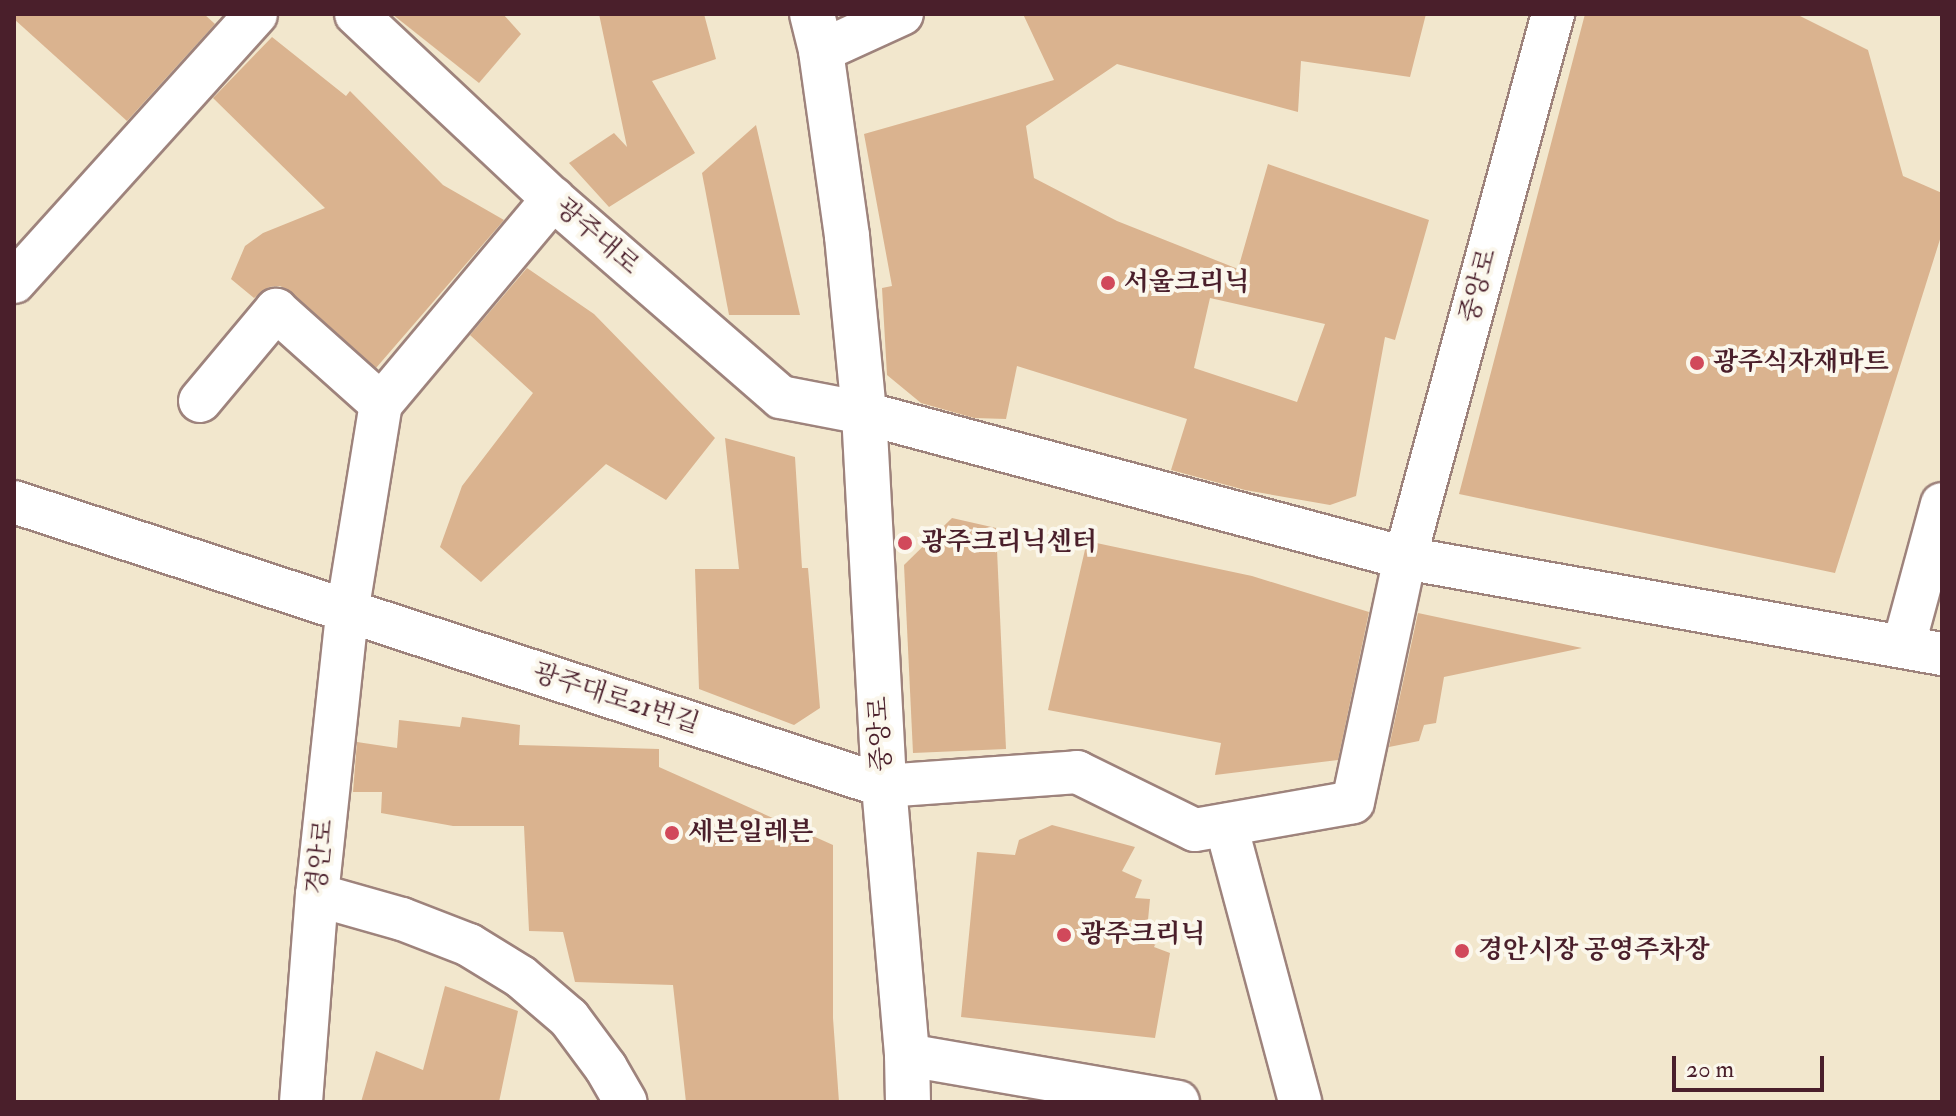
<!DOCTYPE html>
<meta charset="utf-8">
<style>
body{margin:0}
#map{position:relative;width:1956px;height:1116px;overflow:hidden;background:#f2e7cd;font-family:"IM FELL Double Pica","Noto Serif KR",serif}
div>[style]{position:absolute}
.building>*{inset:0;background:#dab38f}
.roads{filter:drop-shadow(2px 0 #9e837c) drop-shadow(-2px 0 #9e837c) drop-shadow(0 2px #9e837c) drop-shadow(0 -2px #9e837c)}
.minor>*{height:42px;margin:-21px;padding:0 21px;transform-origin:21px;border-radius:21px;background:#fff}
.tertiary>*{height:44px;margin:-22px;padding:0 22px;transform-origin:22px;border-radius:22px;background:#fff}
.dots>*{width:22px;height:22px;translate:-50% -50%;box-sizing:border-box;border:4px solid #fbf7ec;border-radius:50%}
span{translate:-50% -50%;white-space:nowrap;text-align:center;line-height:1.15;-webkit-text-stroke:8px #fbf7ec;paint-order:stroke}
.street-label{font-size:26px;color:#4a1f2b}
.poi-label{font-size:26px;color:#4a1f2b;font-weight:700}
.left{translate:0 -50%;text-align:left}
.frame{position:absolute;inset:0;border:16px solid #4a1f2b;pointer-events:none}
.scale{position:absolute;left:1672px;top:1056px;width:152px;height:36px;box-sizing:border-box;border:4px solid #4a1f2b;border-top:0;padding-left:10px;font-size:24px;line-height:28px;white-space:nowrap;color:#4a1f2b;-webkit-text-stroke:6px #fbf7ec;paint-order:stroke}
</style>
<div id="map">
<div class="building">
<i style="clip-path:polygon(14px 14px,204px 14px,215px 24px,127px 121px,14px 19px)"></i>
<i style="clip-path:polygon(392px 14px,503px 14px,521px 34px,479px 83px)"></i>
<i style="clip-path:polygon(599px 14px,704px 14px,716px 59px,652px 81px,695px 153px,609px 207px,569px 163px,614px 133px,627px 147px)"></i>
<i style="clip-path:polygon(evenodd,1023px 14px,1426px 14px,1410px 77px,1301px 61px,1298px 112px,1117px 64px,1026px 126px,1034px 178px,1117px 221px,1238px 269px,1268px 164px,1429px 220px,1395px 340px,1385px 337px,1356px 496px,1330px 505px,1245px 490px,1171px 470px,1187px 419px,1017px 366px,1006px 419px,974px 418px,921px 403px,887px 375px,882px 288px,892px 286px,864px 134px,1054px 80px,1023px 14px,1210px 298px,1325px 324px,1297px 402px,1194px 368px,1210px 298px)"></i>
<i style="clip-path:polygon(1585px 14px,1796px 14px,1868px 50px,1903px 176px,1942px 193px,1942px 233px,1835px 573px,1459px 494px)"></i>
<i style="clip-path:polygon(272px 37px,346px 96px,350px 91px,443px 185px,504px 220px,376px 368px,291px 292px,280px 286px,269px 287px,254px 298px,231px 279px,245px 246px,263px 233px,325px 208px,213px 98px)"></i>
<i style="clip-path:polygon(756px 125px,800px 315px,729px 315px,702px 173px)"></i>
<i style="clip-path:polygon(527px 268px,594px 314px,715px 438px,666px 500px,606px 464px,481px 582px,440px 547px,462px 486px,533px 393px,470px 335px)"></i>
<i style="clip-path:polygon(725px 438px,795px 457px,802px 568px,808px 568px,820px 708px,794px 725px,699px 689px,695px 569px,739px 569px)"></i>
<i style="clip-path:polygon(952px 518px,996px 528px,1006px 749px,913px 753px,904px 565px)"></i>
<i style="clip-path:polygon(1087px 541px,1252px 576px,1369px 612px,1338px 760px,1215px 775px,1221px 743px,1048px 710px)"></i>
<i style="clip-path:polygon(1418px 613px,1582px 648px,1444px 677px,1436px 723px,1424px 725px,1419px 741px,1389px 747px)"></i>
<i style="clip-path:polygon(462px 717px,520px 725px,519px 745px,659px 749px,659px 767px,833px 845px,833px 1018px,839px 1102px,686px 1102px,673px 985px,575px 982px,563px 932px,529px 931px,524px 826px,453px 826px,381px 813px,382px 792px,353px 792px,357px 742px,397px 748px,399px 720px,460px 727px)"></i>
<i style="clip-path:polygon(1052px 825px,1135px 847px,1122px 871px,1142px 880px,1135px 898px,1150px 899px,1148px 920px,1165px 924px,1154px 947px,1170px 953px,1155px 1038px,961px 1017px,977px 852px,1015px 855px,1019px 840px)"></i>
<i style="clip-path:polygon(445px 986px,518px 1011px,499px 1102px,361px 1102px,376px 1051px,423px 1070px)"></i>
</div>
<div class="roads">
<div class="minor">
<i style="left:356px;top:14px;width:270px;rotate:43.2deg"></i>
<i style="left:553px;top:199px;width:302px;rotate:41deg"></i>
<i style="left:781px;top:397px;width:85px;rotate:10.9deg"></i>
<i style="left:864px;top:413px;width:560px;rotate:15deg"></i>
<i style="left:1405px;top:558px;width:546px;rotate:10.14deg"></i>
<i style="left:821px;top:51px;width:89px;rotate:-24.6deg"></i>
<i style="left:14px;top:282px;width:361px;rotate:-47.9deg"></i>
<i style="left:200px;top:401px;width:119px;rotate:-50.1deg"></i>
<i style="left:276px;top:310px;width:141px;rotate:41.8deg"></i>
<i style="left:14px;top:502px;width:915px;rotate:18.08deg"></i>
<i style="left:884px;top:786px;width:194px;rotate:-4.1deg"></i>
<i style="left:1077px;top:772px;width:131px;rotate:26.2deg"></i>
<i style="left:1195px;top:830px;width:160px;rotate:-10deg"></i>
<i style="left:1353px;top:802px;width:249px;rotate:-78deg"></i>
<i style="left:1405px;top:558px;width:564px;rotate:-74.78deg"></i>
<i style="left:1904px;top:644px;width:145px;rotate:-74.8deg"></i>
<i style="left:1226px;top:825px;width:287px;rotate:75deg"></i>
<i style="left:317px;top:895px;width:88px;rotate:15.8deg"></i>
<i style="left:402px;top:919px;width:72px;rotate:21.2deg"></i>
<i style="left:469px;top:945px;width:61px;rotate:31.6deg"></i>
<i style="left:521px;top:977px;width:63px;rotate:40.5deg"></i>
<i style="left:569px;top:1018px;width:62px;rotate:53.5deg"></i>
<i style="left:606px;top:1068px;width:39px;rotate:60deg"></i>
<i style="left:907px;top:1055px;width:275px;rotate:9.8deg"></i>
<i style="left:301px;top:1102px;width:208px;rotate:-85.6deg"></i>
<i style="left:317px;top:895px;width:284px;rotate:-83.9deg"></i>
<i style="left:347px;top:613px;width:212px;rotate:-80.8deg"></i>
<i style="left:381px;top:404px;width:268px;rotate:-50deg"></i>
</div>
<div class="tertiary">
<i style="left:812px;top:14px;width:38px;rotate:76deg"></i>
<i style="left:821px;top:51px;width:187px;rotate:82deg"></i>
<i style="left:847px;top:236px;width:178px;rotate:84.5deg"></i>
<i style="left:864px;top:413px;width:374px;rotate:86.9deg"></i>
<i style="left:884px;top:786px;width:270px;rotate:85.1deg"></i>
<i style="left:907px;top:1055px;width:47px;rotate:88.8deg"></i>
</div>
</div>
<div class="dots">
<i style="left:1108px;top:283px;background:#d1495b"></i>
<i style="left:1697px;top:363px;background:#d1495b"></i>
<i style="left:905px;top:543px;background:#d1495b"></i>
<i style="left:672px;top:833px;background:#d1495b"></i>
<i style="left:1064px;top:935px;background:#d1495b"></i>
<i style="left:1462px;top:951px;background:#d1495b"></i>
</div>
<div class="street-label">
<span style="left:597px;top:237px;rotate:41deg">광주대로</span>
<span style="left:1479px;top:286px;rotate:-75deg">중앙로</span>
<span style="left:616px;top:699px;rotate:18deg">광주대로21번길</span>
<span style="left:881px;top:734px;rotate:-93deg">중앙로</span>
<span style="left:321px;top:857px;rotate:-84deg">경안로</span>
</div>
<div class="poi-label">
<span class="left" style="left:1124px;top:283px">서울크리닉</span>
<span class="left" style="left:1713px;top:363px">광주식자재마트</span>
<span class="left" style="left:921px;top:543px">광주크리닉센터</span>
<span class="left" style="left:688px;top:833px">세븐일레븐</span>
<span class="left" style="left:1080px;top:935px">광주크리닉</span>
<span class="left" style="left:1478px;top:951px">경안시장 공영주차장</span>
</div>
<div class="frame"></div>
<div class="scale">20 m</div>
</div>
